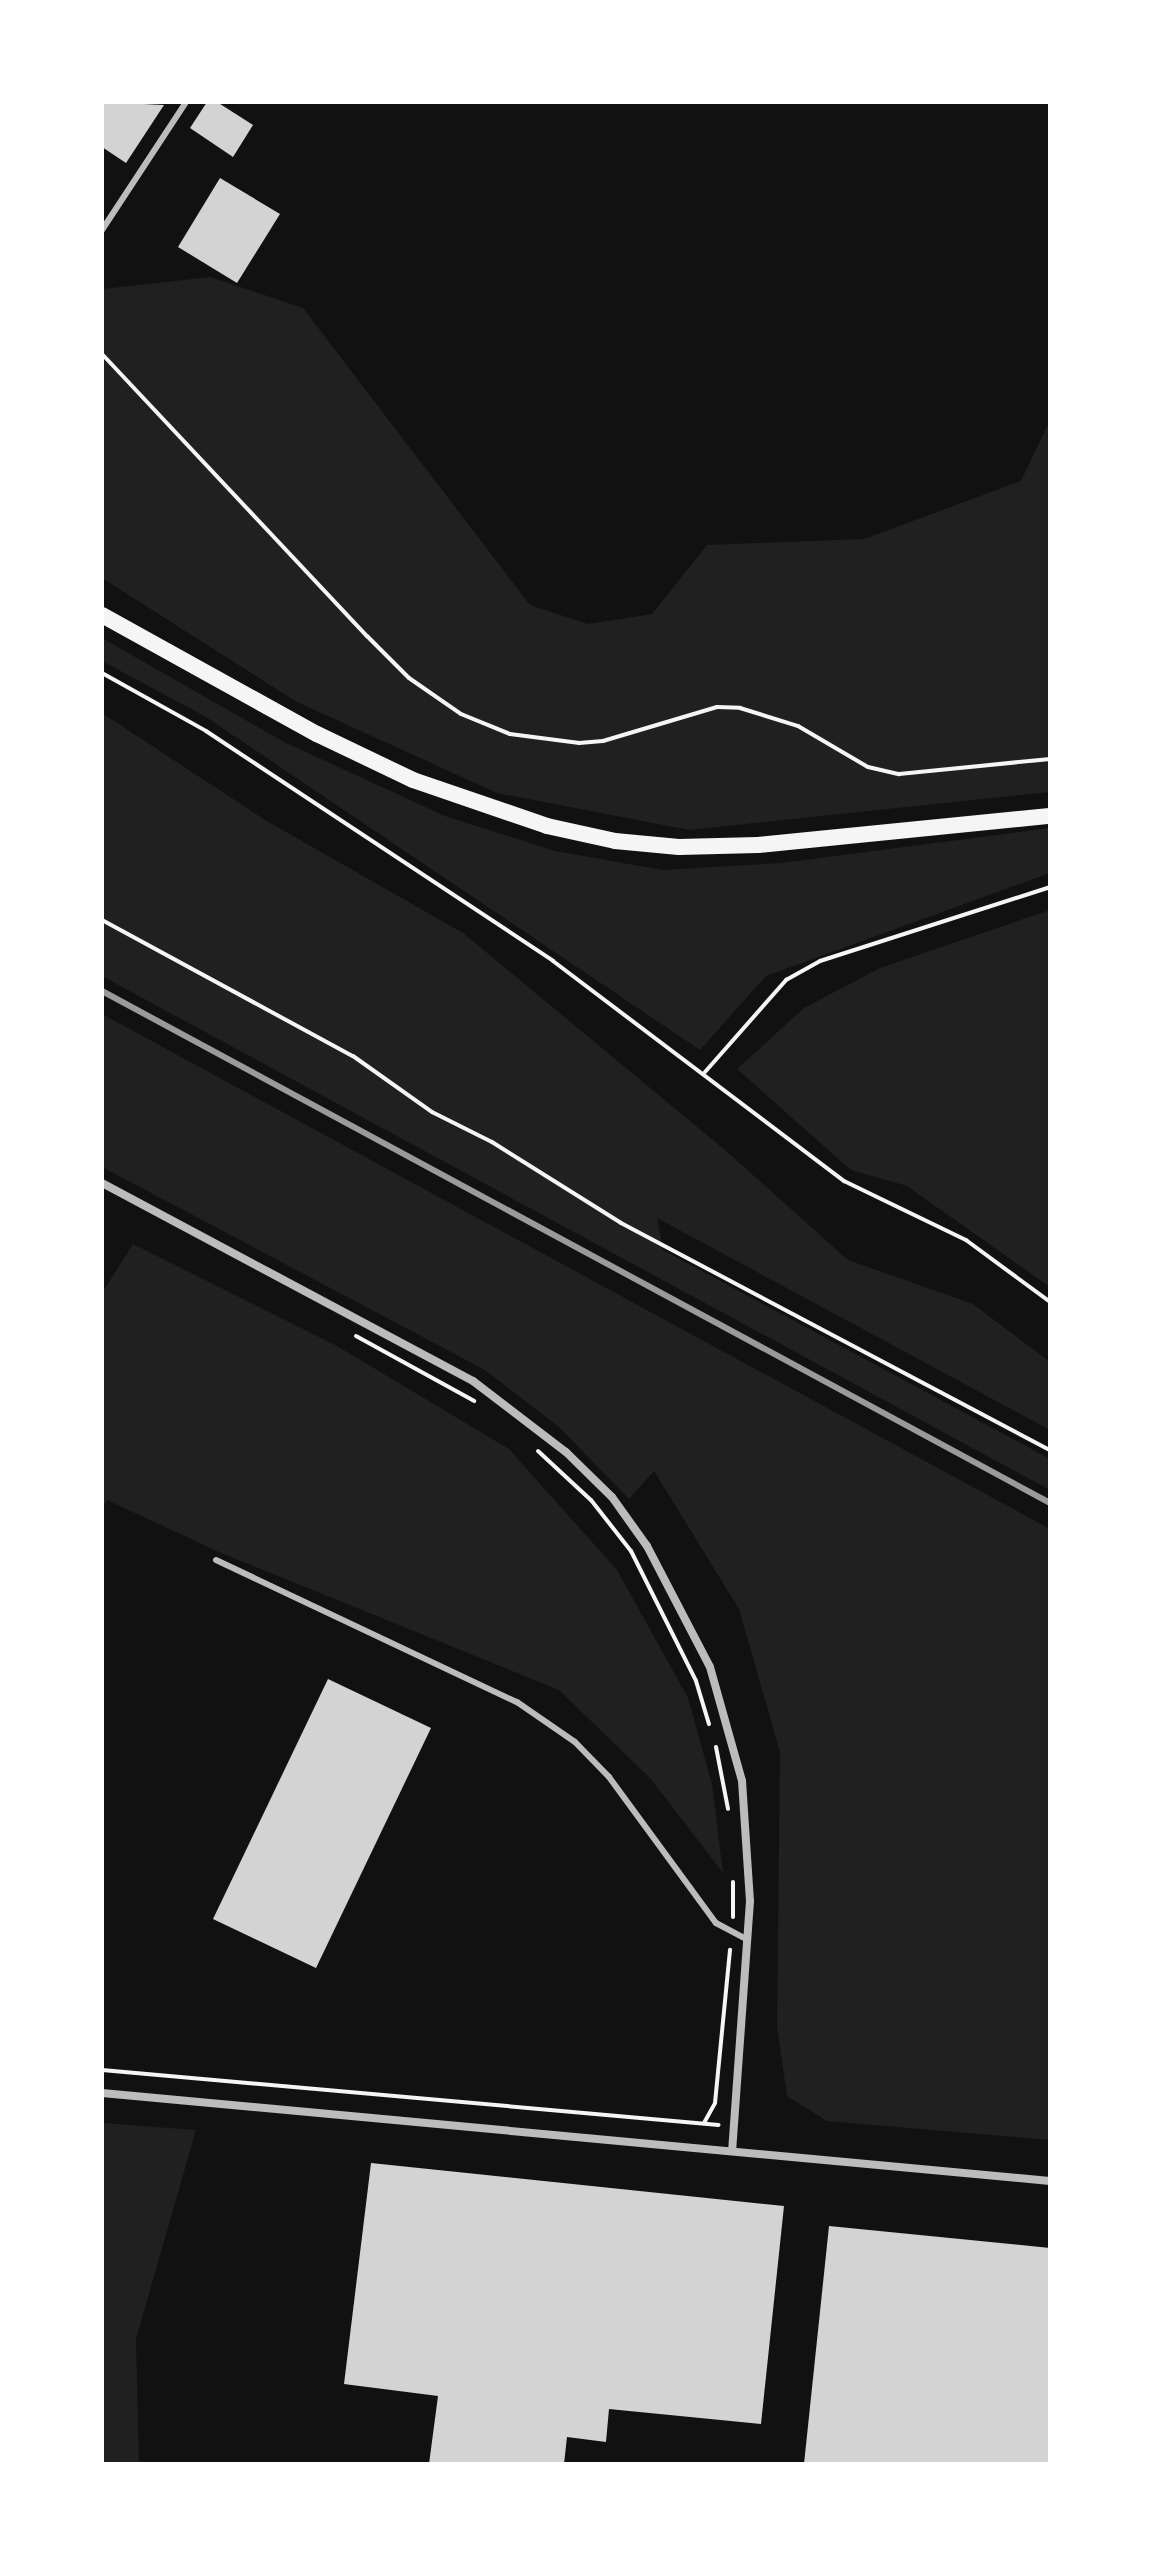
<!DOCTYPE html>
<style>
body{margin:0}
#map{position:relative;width:1152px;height:2566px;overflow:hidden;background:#111;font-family:"PT Sans",sans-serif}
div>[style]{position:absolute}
.green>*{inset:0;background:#202020}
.building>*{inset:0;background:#d3d3d3}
.path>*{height:4px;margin:-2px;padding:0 2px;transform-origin:2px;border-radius:2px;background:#f5f5f5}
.service>*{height:6px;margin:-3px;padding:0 3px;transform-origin:3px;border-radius:3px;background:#bcbcbc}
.minor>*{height:8px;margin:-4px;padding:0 4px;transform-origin:4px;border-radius:4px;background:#bcbcbc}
.secondary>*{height:16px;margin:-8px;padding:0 8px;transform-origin:8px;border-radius:8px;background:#f5f5f5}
.rail>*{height:6px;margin:-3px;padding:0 3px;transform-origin:3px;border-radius:3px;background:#9a9a9a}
span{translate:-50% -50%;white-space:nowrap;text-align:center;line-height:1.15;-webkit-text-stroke:8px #fff;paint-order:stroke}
.frame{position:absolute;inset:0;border:104px solid #fff;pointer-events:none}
</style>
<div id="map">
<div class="green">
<i style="clip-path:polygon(211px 277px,303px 308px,530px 605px,588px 624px,652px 614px,707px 545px,864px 539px,1021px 481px,1050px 420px,1050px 792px,689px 830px,497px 793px,297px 702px,102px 578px,102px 289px)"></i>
<i style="clip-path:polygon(102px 638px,286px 743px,445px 816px,555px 851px,663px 870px,781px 863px,1050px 828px,1050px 873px,766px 976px,700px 1050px,206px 717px,102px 661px)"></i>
<i style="clip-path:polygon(102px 713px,265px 820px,463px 933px,725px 1150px,848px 1260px,973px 1304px,1050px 1362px,1050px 1430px,657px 1218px,663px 1250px,1050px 1459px,1050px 1490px,102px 976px)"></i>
<i style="clip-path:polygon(1050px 910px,1050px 1287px,907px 1186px,851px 1170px,737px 1069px,804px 1008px,880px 968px)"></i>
<i style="clip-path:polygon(102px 1014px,1050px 1529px,1050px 2140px,827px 2121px,787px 2096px,777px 2027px,780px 1752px,739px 1609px,654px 1471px,629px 1499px,559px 1427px,485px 1370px,102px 1167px)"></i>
<i style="clip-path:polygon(133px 1244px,337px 1346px,509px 1449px,617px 1570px,688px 1698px,712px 1784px,723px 1873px,651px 1779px,559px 1690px,219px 1552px,107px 1500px,102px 1508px,102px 1293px)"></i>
<i style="clip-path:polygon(102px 2123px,196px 2130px,136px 2339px,139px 2464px,102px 2464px)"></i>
</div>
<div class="building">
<i style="clip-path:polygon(102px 102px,164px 105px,126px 163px,102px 147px)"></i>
<i style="clip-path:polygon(207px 102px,217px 102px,253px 125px,233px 157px,190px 128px)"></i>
<i style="clip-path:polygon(220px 178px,280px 214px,237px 283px,178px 247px)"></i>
<i style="clip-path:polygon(328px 1679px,431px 1728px,316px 1968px,213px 1919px)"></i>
<i style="clip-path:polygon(371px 2163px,784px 2206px,761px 2424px,609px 2409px,606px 2442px,567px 2437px,564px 2464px,429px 2464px,438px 2396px,344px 2384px)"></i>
<i style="clip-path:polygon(829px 2226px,1050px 2248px,1050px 2464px,804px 2464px)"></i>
</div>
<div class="path">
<i style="left:102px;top:354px;width:387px;rotate:46.8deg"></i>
<i style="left:367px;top:636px;width:59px;rotate:45deg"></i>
<i style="left:409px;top:678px;width:63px;rotate:34.7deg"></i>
<i style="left:461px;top:714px;width:53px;rotate:22.2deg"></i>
<i style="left:510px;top:734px;width:70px;rotate:7.4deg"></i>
<i style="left:579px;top:743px;width:24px;rotate:-5deg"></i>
<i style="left:603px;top:741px;width:119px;rotate:-16.6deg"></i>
<i style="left:717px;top:707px;width:23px;rotate:2deg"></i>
<i style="left:740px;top:708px;width:61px;rotate:17.2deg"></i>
<i style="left:798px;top:726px;width:81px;rotate:30.4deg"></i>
<i style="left:868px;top:767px;width:32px;rotate:13deg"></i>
<i style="left:899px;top:774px;width:152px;rotate:-5.7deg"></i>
<i style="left:102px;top:673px;width:119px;rotate:29.1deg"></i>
<i style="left:206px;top:731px;width:416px;rotate:33.5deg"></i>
<i style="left:553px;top:961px;width:365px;rotate:37.1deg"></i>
<i style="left:844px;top:1181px;width:136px;rotate:25.8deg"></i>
<i style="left:966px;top:1240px;width:104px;rotate:36.4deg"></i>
<i style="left:102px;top:920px;width:285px;rotate:28.5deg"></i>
<i style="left:353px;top:1056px;width:97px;rotate:35.3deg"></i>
<i style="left:432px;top:1112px;width:67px;rotate:26.6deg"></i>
<i style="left:492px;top:1142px;width:152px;rotate:32.1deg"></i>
<i style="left:621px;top:1223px;width:485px;rotate:27.9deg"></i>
<i style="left:705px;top:1072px;width:123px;rotate:-48.6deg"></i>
<i style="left:786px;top:980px;width:39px;rotate:-29deg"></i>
<i style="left:820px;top:961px;width:242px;rotate:-17.8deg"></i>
<i style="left:356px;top:1336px;width:135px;rotate:28.8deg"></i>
<i style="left:538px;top:1451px;width:72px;rotate:42.8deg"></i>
<i style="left:591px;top:1500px;width:65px;rotate:51.9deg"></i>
<i style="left:631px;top:1551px;width:145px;rotate:63.4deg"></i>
<i style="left:696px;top:1681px;width:45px;rotate:73.2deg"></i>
<i style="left:716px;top:1747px;width:63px;rotate:79deg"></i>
<i style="left:733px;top:1882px;width:35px;rotate:90deg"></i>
<i style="left:102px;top:2070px;width:619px;rotate:5.09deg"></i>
<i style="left:704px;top:2123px;width:23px;rotate:-61deg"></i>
<i style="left:715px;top:2103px;width:154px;rotate:-84.4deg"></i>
</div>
<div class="service">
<i style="left:102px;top:230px;width:153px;rotate:-56.7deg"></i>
<i style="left:216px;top:1560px;width:333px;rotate:25.3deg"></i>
<i style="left:517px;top:1702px;width:70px;rotate:34.6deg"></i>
<i style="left:575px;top:1742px;width:49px;rotate:45.8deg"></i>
<i style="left:609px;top:1777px;width:181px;rotate:53.8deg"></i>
<i style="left:716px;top:1923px;width:36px;rotate:28deg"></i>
</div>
<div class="minor">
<i style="left:102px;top:1183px;width:421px;rotate:28.1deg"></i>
<i style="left:473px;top:1381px;width:117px;rotate:37.4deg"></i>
<i style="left:566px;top:1452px;width:64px;rotate:44.4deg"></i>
<i style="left:612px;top:1497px;width:60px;rotate:54.5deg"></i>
<i style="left:647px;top:1546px;width:136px;rotate:62.5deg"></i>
<i style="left:710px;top:1667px;width:118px;rotate:74.3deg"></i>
<i style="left:742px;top:1781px;width:120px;rotate:86.2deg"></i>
<i style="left:750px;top:1901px;width:250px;rotate:94.1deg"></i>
<i style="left:102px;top:2093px;width:952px;rotate:5.3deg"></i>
</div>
<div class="secondary">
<i style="left:102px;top:615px;width:246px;rotate:29deg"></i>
<i style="left:317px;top:734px;width:106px;rotate:25.6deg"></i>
<i style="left:413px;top:780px;width:142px;rotate:18.9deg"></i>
<i style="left:547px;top:826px;width:70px;rotate:12.4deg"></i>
<i style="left:615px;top:841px;width:64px;rotate:5.4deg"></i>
<i style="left:679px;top:847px;width:79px;rotate:-1.5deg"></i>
<i style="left:758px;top:845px;width:293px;rotate:-5.7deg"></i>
</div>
<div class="rail">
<i style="left:102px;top:991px;width:1077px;rotate:28.37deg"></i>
</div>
<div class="frame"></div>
</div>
